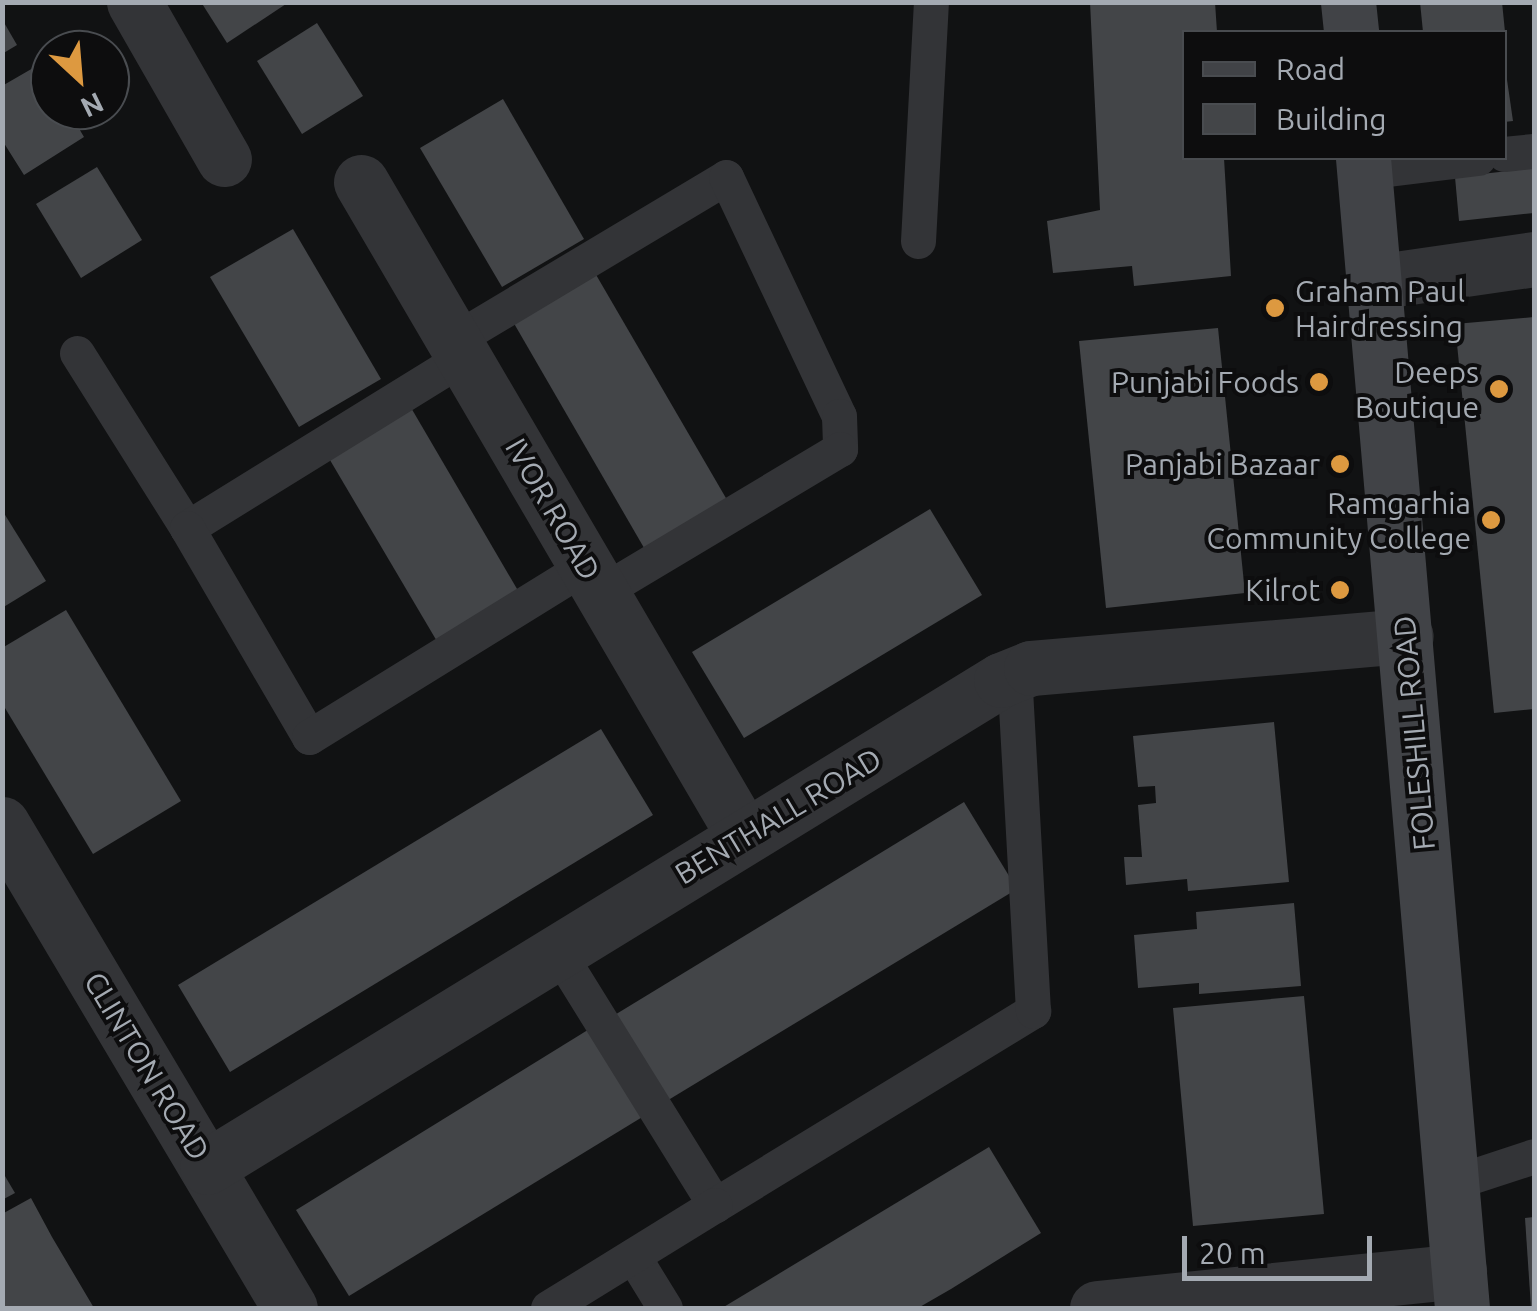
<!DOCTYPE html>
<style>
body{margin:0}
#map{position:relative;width:1537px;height:1311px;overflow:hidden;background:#111213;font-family:Ubuntu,sans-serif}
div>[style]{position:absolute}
.building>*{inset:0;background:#434548}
.lane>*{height:35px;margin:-17.5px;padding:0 17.5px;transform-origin:17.5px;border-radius:17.5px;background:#333437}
.street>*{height:55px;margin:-27.5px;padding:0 27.5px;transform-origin:27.5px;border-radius:27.5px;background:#333437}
.secondary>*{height:55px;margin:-27.5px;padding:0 27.5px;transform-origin:27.5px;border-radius:27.5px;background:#414347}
.dots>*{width:28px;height:28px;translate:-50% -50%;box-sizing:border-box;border:5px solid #0d0d0e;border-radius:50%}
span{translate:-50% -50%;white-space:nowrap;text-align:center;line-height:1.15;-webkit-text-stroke:8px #0d0d0e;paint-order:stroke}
.poi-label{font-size:30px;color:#a4aab2}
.left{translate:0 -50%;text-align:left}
.right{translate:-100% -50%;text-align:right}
.street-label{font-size:30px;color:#a4aab2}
.frame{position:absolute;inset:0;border:5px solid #a4aab2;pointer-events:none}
.legend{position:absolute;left:1182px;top:30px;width:325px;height:130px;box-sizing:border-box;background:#0d0d0e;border:2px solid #494c50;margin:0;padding:12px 18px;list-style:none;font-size:30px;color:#a4aab2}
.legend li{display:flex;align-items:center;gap:20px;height:50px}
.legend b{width:50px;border:2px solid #494c50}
.north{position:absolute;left:30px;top:30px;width:100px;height:100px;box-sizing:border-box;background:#0d0d0e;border:2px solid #494c50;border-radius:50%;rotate:154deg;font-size:28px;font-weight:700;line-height:40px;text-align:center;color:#a4aab2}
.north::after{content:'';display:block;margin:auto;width:35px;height:45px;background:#dd9940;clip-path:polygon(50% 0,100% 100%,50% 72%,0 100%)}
.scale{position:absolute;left:1182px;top:1236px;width:190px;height:45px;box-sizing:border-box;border:5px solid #a4aab2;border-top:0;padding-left:12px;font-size:30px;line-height:35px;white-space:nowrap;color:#a4aab2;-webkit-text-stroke:8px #0d0d0e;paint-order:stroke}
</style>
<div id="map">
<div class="building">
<i style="clip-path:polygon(201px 2px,289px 2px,227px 43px)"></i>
<i style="clip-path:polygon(1090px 2px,1215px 2px,1217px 32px,1184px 32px,1184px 158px,1224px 158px,1231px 276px,1134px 286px,1132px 266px,1053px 273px,1047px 221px,1100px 210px)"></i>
<i style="clip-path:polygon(1420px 2px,1502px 2px,1505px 32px,1423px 32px)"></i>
<i style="clip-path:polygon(2px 19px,17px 45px,2px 54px)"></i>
<i style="clip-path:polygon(317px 23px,363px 96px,302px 134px,257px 61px)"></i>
<i style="clip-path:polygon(1504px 59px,1513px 121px,1504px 122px)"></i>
<i style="clip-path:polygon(40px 64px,50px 81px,50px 110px,68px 110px,84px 137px,24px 175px,2px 140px,2px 86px)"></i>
<i style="clip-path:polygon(503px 99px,584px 239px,502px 287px,420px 148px)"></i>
<i style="clip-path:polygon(97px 167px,142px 240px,81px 278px,36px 204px)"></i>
<i style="clip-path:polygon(1534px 168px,1534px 213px,1459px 221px,1455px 177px)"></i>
<i style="clip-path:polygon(293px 229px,381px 379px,299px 427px,210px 277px)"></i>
<i style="clip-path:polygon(595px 273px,730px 505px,647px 553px,512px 320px)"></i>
<i style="clip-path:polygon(1534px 317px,1534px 709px,1494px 713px,1455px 324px)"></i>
<i style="clip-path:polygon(1218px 328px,1245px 593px,1106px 608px,1079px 341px)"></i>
<i style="clip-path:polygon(410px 406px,520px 594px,438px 643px,327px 455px)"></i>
<i style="clip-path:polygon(930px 509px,982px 595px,744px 738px,692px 652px)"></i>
<i style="clip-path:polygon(2px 510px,46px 581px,2px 608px)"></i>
<i style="clip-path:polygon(66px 610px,181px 801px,93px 854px,2px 703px,2px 648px)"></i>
<i style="clip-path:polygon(1274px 722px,1289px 882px,1188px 891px,1187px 879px,1126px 885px,1124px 857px,1142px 857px,1138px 805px,1156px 803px,1155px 786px,1138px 787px,1133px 736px)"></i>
<i style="clip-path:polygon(601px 729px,653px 815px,230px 1072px,178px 985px)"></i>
<i style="clip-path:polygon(964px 802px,1017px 889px,665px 1102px,613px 1016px)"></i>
<i style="clip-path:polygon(1294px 903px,1301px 986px,1199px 994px,1199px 983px,1138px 988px,1134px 935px,1197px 929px,1196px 912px)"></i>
<i style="clip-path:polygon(1304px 996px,1324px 1214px,1193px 1226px,1173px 1008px)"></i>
<i style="clip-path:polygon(591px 1028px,644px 1116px,349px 1296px,296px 1210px)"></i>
<i style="clip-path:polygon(989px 1147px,1041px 1233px,951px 1289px,918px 1308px,722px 1308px)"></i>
<i style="clip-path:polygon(2px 1171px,15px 1193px,2px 1200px)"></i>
<i style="clip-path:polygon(31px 1198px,52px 1237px,94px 1308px,2px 1308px,2px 1214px)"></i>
<i style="clip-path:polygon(1534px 1217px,1534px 1308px,1531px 1308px,1525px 1218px)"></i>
</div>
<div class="lane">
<i style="left:1504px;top:154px;width:30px;rotate:-6deg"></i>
<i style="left:1364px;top:172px;width:115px;rotate:-7deg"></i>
<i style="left:918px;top:241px;width:239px;rotate:-86.9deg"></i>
<i style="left:454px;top:340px;width:317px;rotate:-30.9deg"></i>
<i style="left:726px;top:177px;width:264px;rotate:64.7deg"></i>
<i style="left:839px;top:416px;width:33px;rotate:88deg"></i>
<i style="left:840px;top:449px;width:279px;rotate:149.1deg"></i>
<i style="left:77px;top:353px;width:207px;rotate:57.8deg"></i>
<i style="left:187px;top:528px;width:326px;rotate:-31.7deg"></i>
<i style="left:187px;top:528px;width:242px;rotate:59.7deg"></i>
<i style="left:309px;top:737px;width:326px;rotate:-31.7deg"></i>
<i style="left:558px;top:952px;width:298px;rotate:58.2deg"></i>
<i style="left:715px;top:1205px;width:373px;rotate:-31.4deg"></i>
<i style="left:1033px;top:1011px;width:337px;rotate:-93.2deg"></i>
<i style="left:1452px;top:1183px;width:86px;rotate:-18.2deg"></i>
<i style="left:633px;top:1256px;width:61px;rotate:58.4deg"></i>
<i style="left:548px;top:1308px;width:196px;rotate:-31.7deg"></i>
</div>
<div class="street">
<i style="left:134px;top:2px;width:181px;rotate:60.2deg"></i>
<i style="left:361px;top:182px;width:758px;rotate:59.65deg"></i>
<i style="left:1375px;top:282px;width:161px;rotate:-8.2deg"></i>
<i style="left:2px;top:824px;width:563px;rotate:59.25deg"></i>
<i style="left:207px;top:1167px;width:931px;rotate:-31.52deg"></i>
<i style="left:1001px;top:680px;width:32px;rotate:-22deg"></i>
<i style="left:1031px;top:668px;width:376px;rotate:-4.9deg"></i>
<i style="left:1097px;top:1308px;width:364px;rotate:-5.8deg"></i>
</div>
<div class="secondary">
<i style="left:1348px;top:2px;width:30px;rotate:84deg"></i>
<i style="left:1363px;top:158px;width:1154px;rotate:85.08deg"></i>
</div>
<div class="dots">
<i style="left:1275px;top:308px;background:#dd9940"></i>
<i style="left:1319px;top:382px;background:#dd9940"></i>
<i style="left:1499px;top:389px;background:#dd9940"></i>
<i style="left:1340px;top:464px;background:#dd9940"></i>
<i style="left:1491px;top:520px;background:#dd9940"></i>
<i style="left:1340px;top:590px;background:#dd9940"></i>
</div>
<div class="poi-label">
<span class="left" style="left:1295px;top:308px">Graham Paul<br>Hairdressing</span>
<span class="right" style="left:1479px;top:389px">Deeps<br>Boutique</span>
<span class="right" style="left:1299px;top:382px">Punjabi Foods</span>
<span class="right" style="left:1320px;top:464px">Panjabi Bazaar</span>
<span class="right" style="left:1471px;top:520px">Ramgarhia<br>Community College</span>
<span class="right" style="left:1320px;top:590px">Kilrot</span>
</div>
<div class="street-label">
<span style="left:553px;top:509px;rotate:60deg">IVOR ROAD</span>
<span style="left:1414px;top:733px;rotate:-95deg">FOLESHILL ROAD</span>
<span style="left:778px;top:816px;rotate:-31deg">BENTHALL ROAD</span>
<span style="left:147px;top:1066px;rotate:59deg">CLINTON ROAD</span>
</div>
<div class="frame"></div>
<ul class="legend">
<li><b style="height:12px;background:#414347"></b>Road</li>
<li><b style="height:28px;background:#434548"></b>Building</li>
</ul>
<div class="north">N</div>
<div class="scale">20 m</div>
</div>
